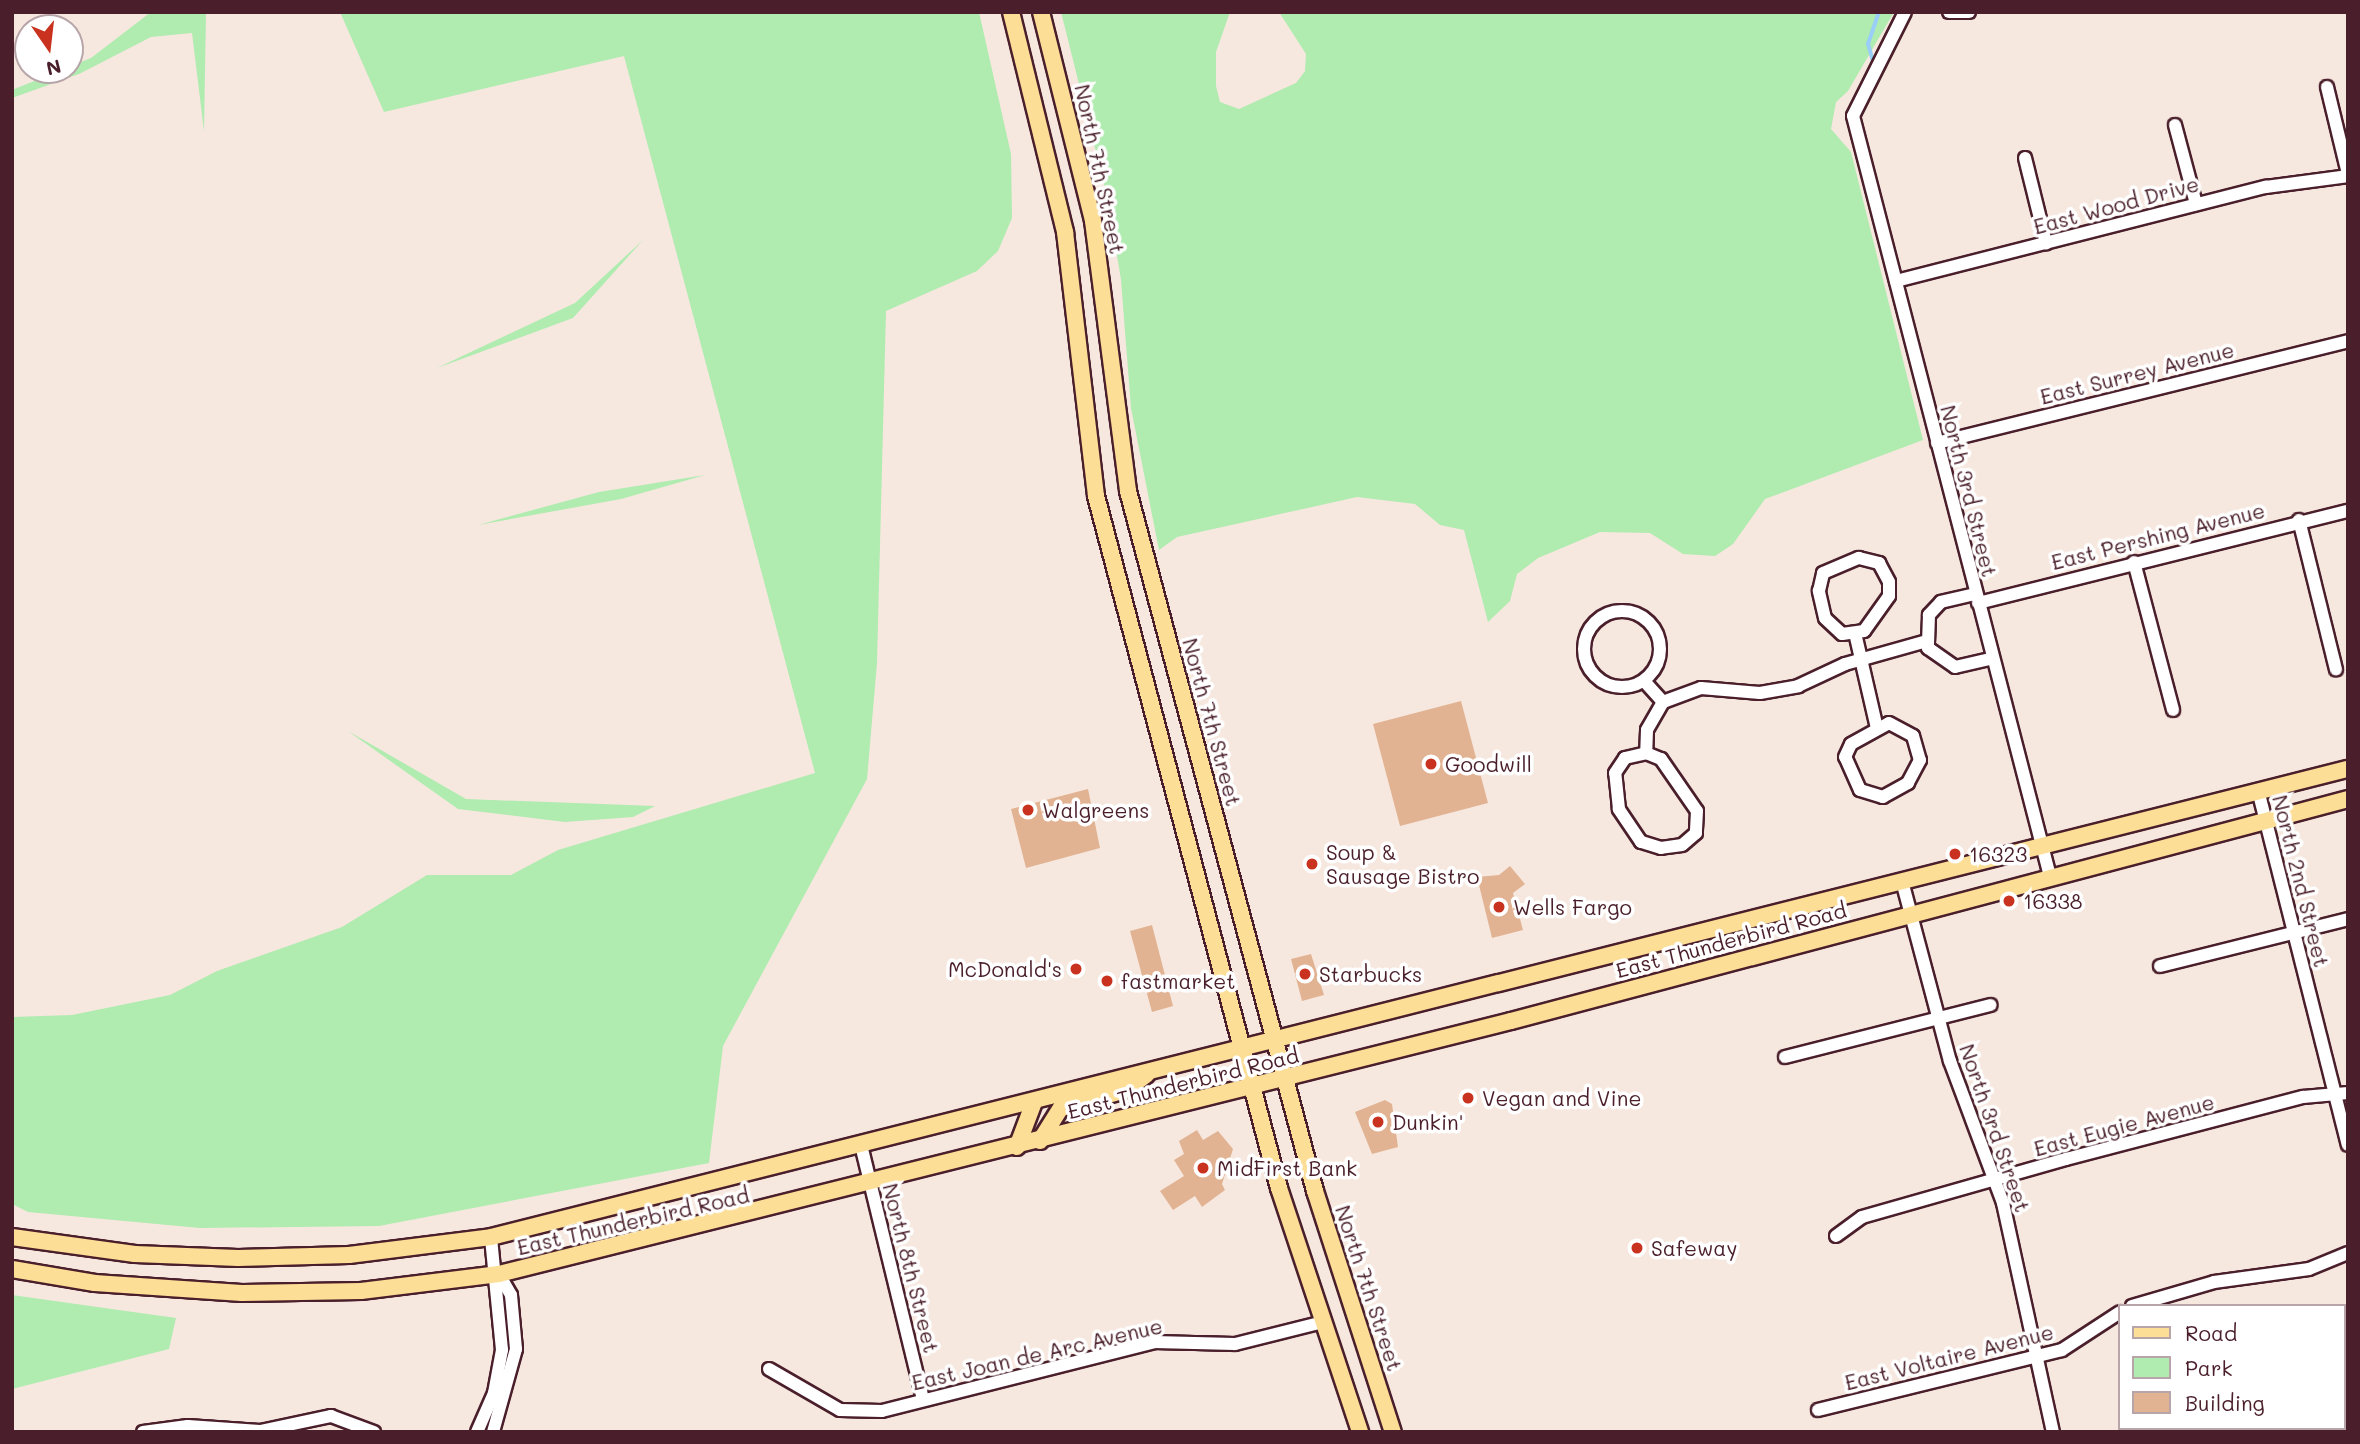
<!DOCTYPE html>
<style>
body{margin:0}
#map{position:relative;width:2360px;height:1444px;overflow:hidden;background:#f6e8df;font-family:Mali,sans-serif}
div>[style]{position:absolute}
.green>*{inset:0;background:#b0ebb0}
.stream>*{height:3.5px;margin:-1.75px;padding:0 1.75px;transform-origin:1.75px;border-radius:1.75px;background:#98cef7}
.building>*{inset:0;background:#e2b393}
.roads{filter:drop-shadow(2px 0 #4a1f2b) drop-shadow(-2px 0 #4a1f2b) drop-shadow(0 2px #4a1f2b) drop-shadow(0 -2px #4a1f2b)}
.minor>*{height:12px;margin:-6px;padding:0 6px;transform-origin:6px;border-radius:6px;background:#fff}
.minor>.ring{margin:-6px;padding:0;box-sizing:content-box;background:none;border:12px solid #fff;border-radius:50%}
.major>*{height:16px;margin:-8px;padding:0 8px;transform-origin:8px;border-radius:8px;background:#fdde96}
.dots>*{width:19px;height:19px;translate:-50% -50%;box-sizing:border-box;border:4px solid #fff;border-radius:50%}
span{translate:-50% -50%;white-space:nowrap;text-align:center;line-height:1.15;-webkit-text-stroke:7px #fff;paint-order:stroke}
.street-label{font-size:21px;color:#4a1f2b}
.poi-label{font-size:21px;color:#4a1f2b}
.left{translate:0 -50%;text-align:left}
.right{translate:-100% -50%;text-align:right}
.frame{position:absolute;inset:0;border:14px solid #4a1f2b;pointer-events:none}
.legend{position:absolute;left:2118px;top:1304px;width:228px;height:126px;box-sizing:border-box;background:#fff;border:2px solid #b7a5aa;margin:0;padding:9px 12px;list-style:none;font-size:21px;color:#4a1f2b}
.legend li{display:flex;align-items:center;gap:14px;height:35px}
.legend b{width:35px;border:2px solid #b7a5aa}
.north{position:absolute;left:14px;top:14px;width:70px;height:70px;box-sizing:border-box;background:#fff;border:2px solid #b7a5aa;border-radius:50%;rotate:166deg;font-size:19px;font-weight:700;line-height:28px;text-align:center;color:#4a1f2b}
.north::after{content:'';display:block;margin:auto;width:24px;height:32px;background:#c8321e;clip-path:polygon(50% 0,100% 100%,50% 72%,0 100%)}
</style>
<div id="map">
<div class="green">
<i style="clip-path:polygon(151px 12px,206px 12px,204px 131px,192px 33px,151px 37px,79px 74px,12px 98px,12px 90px,91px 58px)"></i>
<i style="clip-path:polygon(340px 12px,979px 12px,1011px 154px,1012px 218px,998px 251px,977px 271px,886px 311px,877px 663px,867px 779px,723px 1046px,709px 1163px,379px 1226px,200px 1228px,28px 1212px,12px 1204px,12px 1017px,72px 1015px,170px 995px,217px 971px,342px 927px,427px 875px,511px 875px,558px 850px,815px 773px,624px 56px,384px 112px)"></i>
<i style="clip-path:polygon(1061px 12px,1230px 12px,1216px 52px,1216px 86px,1220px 102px,1239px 109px,1296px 83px,1305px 71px,1306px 54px,1279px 12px,1894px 12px,1848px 91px,1836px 102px,1831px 129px,1851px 152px,1923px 440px,1765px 499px,1733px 544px,1715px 556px,1683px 554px,1650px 533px,1600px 532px,1538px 558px,1517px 574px,1510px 601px,1488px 622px,1464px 530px,1440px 525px,1415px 504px,1357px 497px,1177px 537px,1159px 550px,1131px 408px,1121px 280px,1108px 200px)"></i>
<i style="clip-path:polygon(643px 240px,573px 318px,437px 368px,575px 303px)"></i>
<i style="clip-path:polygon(705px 475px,621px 499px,478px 525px,599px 492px)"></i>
<i style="clip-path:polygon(348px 731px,466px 799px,655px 806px,633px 817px,565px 822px,458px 809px)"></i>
<i style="clip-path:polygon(12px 1295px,176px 1318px,169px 1349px,12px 1389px)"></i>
</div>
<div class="stream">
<i style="left:1874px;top:65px;width:22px;rotate:-106deg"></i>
<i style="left:1868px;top:44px;width:34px;rotate:-71deg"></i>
</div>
<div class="building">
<i style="clip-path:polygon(1461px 701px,1488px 803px,1400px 826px,1373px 724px)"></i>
<i style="clip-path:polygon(1088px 789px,1100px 848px,1026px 868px,1011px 809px)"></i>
<i style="clip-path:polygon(1510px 866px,1525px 884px,1513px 893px,1523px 930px,1492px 938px,1477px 877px,1499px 875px)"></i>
<i style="clip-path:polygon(1152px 925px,1173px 1006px,1152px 1012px,1130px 931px)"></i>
<i style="clip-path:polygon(1311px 954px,1324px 995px,1302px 1001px,1291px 959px)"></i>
<i style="clip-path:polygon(1385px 1100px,1392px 1104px,1398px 1147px,1372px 1154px,1355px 1112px)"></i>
<i style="clip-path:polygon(1197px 1130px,1203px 1140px,1218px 1131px,1233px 1149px,1222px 1184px,1225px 1190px,1202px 1207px,1195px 1196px,1173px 1210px,1160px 1191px,1184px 1176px,1174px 1160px,1184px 1154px,1179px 1141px)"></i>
</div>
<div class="roads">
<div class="minor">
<i style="left:1905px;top:12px;width:116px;rotate:116.6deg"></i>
<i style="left:1853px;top:116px;width:785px;rotate:75.47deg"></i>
<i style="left:1949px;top:12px;width:20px"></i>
<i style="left:2327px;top:87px;width:89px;rotate:76.4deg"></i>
<i style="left:2175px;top:125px;width:82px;rotate:75.1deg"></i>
<i style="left:2025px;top:158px;width:88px;rotate:76.1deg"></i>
<i style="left:1896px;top:281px;width:382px;rotate:-14.3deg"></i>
<i style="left:2266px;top:187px;width:83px;rotate:-7.6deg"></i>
<i style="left:1937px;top:443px;width:423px;rotate:-13.9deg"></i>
<i style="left:2299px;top:520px;width:154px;rotate:76.1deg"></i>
<i style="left:1859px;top:558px;width:21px;rotate:14deg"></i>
<i style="left:1879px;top:563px;width:21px;rotate:62deg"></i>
<i style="left:1889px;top:582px;width:14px;rotate:90deg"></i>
<i style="left:1889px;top:596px;width:43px;rotate:125.5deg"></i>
<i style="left:1864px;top:631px;width:22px;rotate:172deg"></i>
<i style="left:1842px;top:634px;width:23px;rotate:-137deg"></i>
<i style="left:1825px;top:618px;width:28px;rotate:-103deg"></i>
<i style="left:1819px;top:591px;width:18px;rotate:-77deg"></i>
<i style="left:1823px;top:573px;width:39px;rotate:-23deg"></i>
<i style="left:2134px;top:562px;width:153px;rotate:75.2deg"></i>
<i style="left:1975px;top:594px;width:35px;rotate:167deg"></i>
<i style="left:1941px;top:602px;width:18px;rotate:133deg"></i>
<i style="left:1929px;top:615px;width:33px;rotate:92deg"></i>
<i style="left:1928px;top:648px;width:33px;rotate:35deg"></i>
<i style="left:1955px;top:667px;width:39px;rotate:-13deg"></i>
<i style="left:1978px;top:603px;width:381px;rotate:-14deg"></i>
<i class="ring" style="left:1584px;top:611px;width:64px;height:64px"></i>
<i style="left:1855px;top:633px;width:98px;rotate:77deg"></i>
<i style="left:1645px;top:682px;width:27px;rotate:48deg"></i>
<i style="left:1663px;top:702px;width:32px;rotate:120deg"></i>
<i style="left:1647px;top:730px;width:23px;rotate:92deg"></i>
<i style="left:1663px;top:702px;width:40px;rotate:-20.2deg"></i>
<i style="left:1701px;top:688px;width:59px;rotate:4.8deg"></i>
<i style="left:1760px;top:693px;width:39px;rotate:-10deg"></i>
<i style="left:1798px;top:686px;width:52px;rotate:-25.1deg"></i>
<i style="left:1845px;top:664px;width:85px;rotate:-15.7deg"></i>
<i style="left:1889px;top:723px;width:27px;rotate:28deg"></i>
<i style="left:1913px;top:736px;width:25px;rotate:74deg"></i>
<i style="left:1920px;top:760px;width:26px;rotate:118deg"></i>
<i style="left:1908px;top:783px;width:29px;rotate:151deg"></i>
<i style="left:1883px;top:797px;width:24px;rotate:-163deg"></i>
<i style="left:1860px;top:790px;width:36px;rotate:-114deg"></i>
<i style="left:1845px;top:757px;width:14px;rotate:-65deg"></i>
<i style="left:1851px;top:744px;width:43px;rotate:-28.9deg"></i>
<i style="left:1646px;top:753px;width:16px;rotate:22deg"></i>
<i style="left:1661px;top:759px;width:63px;rotate:55.3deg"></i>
<i style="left:1697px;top:811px;width:22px;rotate:93deg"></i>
<i style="left:1696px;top:833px;width:18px;rotate:139deg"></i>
<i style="left:1682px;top:845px;width:21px;rotate:172deg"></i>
<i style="left:1661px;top:848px;width:21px;rotate:-163deg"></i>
<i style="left:1641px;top:842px;width:40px;rotate:-124deg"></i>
<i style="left:1619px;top:809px;width:36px;rotate:-96deg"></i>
<i style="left:1615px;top:773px;width:18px;rotate:-56deg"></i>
<i style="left:1625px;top:758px;width:22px;rotate:-13deg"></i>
<i style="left:2258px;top:790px;width:366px;rotate:75.8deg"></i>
<i style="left:1902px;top:881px;width:186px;rotate:75.1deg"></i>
<i style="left:1950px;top:1061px;width:152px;rotate:69.5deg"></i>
<i style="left:2003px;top:1203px;width:234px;rotate:77.7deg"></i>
<i style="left:2160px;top:966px;width:194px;rotate:-14deg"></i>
<i style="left:1785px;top:1057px;width:212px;rotate:-14.2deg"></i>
<i style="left:861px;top:1145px;width:261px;rotate:76.3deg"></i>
<i style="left:1836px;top:1236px;width:32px;rotate:-36deg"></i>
<i style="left:1862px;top:1217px;width:212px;rotate:-15.9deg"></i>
<i style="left:2066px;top:1159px;width:245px;rotate:-14.7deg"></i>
<i style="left:2303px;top:1097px;width:45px;rotate:-5.1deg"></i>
<i style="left:2132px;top:1306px;width:85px;rotate:-16.3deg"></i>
<i style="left:2214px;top:1282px;width:96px;rotate:-7.8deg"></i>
<i style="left:2309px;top:1269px;width:42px;rotate:-22.3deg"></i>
<i style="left:769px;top:1369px;width:82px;rotate:30deg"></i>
<i style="left:840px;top:1410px;width:42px;rotate:1.4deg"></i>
<i style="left:882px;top:1411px;width:281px;rotate:-14.2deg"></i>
<i style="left:1154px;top:1342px;width:81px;rotate:1.4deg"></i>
<i style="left:1235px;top:1344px;width:91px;rotate:-14deg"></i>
<i style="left:1818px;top:1410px;width:251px;rotate:-13.8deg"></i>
<i style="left:2062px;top:1350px;width:69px;rotate:-33.2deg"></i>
<i style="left:143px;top:1432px;width:45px;rotate:-7.6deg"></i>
<i style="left:188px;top:1426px;width:72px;rotate:4deg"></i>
<i style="left:260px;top:1431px;width:73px;rotate:-11.9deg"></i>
<i style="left:331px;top:1416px;width:46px;rotate:20.4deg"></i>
<i style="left:477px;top:1432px;width:43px;rotate:-66.4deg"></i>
<i style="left:494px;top:1393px;width:44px;rotate:-79.5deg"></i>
<i style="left:502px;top:1350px;width:114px;rotate:-95.6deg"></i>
<i style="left:493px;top:1432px;width:86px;rotate:-74.5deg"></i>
<i style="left:516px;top:1349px;width:54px;rotate:-95.3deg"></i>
<i style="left:511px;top:1295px;width:24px;rotate:-120deg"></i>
</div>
<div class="major">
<i style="left:1011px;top:12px;width:227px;rotate:76.2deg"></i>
<i style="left:1065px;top:232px;width:266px;rotate:83.3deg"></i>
<i style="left:1096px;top:496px;width:716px;rotate:75.19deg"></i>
<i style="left:1279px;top:1188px;width:257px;rotate:71.6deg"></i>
<i style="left:1041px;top:12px;width:215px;rotate:76deg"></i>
<i style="left:1093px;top:221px;width:272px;rotate:82.6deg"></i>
<i style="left:1128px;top:491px;width:725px;rotate:75.04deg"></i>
<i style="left:1315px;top:1191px;width:253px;rotate:72.1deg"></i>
<i style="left:1040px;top:1141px;width:39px;rotate:-58deg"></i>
<i style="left:1061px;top:1108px;width:67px;rotate:-15.5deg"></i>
<i style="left:1126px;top:1090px;width:26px;rotate:-37deg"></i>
<i style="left:1017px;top:1147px;width:48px;rotate:-69.3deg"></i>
<i style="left:12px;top:1237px;width:124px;rotate:7.9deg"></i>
<i style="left:135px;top:1254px;width:103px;rotate:2.2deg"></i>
<i style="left:238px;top:1258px;width:111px;rotate:-1.5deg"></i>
<i style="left:349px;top:1255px;width:143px;rotate:-7.2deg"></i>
<i style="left:491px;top:1237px;width:1915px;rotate:-14.15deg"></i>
<i style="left:12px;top:1269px;width:84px;rotate:9.6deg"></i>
<i style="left:95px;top:1283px;width:147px;rotate:3.9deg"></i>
<i style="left:242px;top:1293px;width:119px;rotate:-1deg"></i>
<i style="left:361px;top:1291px;width:139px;rotate:-7deg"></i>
<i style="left:499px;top:1274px;width:1043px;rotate:-14.04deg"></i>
<i style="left:1511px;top:1021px;width:866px;rotate:-14.85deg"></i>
</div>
</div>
<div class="dots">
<i style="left:1431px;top:764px;background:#c8321e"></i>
<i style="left:1028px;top:810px;background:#c8321e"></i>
<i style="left:1955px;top:854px;background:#c8321e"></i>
<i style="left:1312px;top:864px;background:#c8321e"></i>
<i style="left:2009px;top:901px;background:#c8321e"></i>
<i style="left:1499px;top:907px;background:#c8321e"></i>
<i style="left:1076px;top:969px;background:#c8321e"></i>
<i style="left:1305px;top:974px;background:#c8321e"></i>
<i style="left:1107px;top:981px;background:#c8321e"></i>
<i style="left:1468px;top:1098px;background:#c8321e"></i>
<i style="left:1378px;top:1122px;background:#c8321e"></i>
<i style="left:1203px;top:1168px;background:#c8321e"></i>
<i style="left:1637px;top:1248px;background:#c8321e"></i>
</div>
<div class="street-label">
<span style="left:1100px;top:169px;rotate:78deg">North 7th Street</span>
<span style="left:2116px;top:205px;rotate:-15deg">East Wood Drive</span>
<span style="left:2137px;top:373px;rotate:-14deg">East Surrey Avenue</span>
<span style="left:1969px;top:491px;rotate:76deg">North 3rd Street</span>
<span style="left:2158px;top:536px;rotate:-14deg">East Pershing Avenue</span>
<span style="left:1212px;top:722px;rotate:75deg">North 7th Street</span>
<span style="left:2301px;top:881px;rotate:76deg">North 2nd Street</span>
<span style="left:1731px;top:940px;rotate:-15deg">East Thunderbird Road</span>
<span style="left:1183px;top:1083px;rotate:-14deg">East Thunderbird Road</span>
<span style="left:2124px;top:1125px;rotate:-15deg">East Eugie Avenue</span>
<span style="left:1995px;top:1128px;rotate:71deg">North 3rd Street</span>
<span style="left:633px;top:1221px;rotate:-13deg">East Thunderbird Road</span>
<span style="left:911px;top:1268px;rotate:76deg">North 8th Street</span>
<span style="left:1369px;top:1288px;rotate:72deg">North 7th Street</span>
<span style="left:1037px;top:1354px;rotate:-13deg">East Joan de Arc Avenue</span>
<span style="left:1949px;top:1357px;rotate:-14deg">East Voltaire Avenue</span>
</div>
<div class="poi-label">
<span class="left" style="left:1445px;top:764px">Goodwill</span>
<span class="left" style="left:1042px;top:810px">Walgreens</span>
<span class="left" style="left:1326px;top:864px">Soup &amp;<br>Sausage Bistro</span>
<span class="left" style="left:1969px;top:854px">16323</span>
<span class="left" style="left:2023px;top:901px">16338</span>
<span class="left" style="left:1513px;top:907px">Wells Fargo</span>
<span class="right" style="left:1062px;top:969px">McDonald's</span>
<span class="left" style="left:1319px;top:974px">Starbucks</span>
<span class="left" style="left:1121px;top:981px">fastmarket</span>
<span class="left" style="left:1482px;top:1098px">Vegan and Vine</span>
<span class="left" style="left:1392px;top:1122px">Dunkin'</span>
<span class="left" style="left:1217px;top:1168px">MidFirst Bank</span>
<span class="left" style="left:1651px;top:1248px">Safeway</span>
</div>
<div class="frame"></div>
<ul class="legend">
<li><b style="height:9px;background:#fdde96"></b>Road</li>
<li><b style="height:19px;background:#b0ebb0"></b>Park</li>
<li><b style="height:19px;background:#e2b393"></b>Building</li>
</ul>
<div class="north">N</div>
</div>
